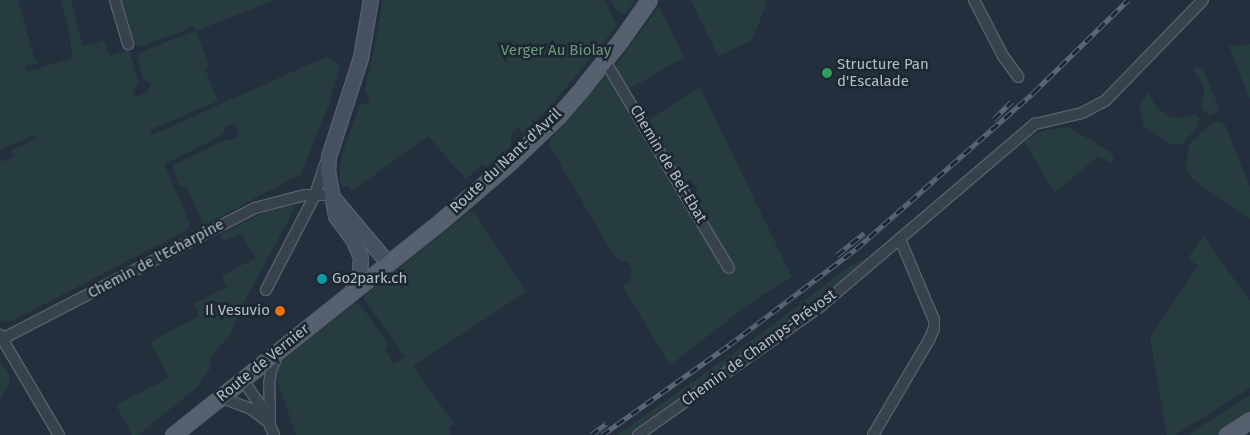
<!DOCTYPE html>
<meta charset="utf-8">
<style>
body{margin:0}
#map{position:relative;width:1250px;height:435px;overflow:hidden;background:#242f3e;font-family:"Fira Sans",sans-serif}
div>[style]{position:absolute}
.green>*{inset:0;background:#263c3f}
.roads{filter:drop-shadow(1px 0 #565f6c) drop-shadow(-1px 0 #565f6c) drop-shadow(0 1px #565f6c) drop-shadow(0 -1px #565f6c)}
.street>*{height:10px;margin:-5px;padding:0 5px;transform-origin:5px;border-radius:5px;background:#38414e}
.secondary>*{height:14px;margin:-7px;padding:0 7px;transform-origin:7px;border-radius:7px;background:#465061}
.primary>*{height:15px;margin:-7.5px;padding:0 7.5px;transform-origin:7.5px;border-radius:7.5px;background:#56606e}
.tram>*{height:1px;margin:-0.5px;padding:0 0.5px;transform-origin:0.5px;border-radius:0.5px;background:#5a6575}
.rail>*{height:5px;margin-top:-2.5px;transform-origin:0;background:repeating-linear-gradient(90deg,#1d2633 0 9px,#5a6575 0 18px);box-sizing:border-box;border-block:1px solid #5a6575}
.dots>*{width:14px;height:14px;translate:-50% -50%;box-sizing:border-box;border:2px solid #1d2633;border-radius:50%}
span{translate:-50% -50%;white-space:nowrap;text-align:center;line-height:1.15;-webkit-text-stroke:5px #1d2633;paint-order:stroke}
.park-label{font-size:15px;color:#6b9a76}
.poi-label{font-size:15px;color:#b4bcc9}
.left{translate:0 -50%;text-align:left}
.right{translate:-100% -50%;text-align:right}
.street-label{font-size:15px;color:#b4bcc9}
</style>
<div id="map">
<div class="green">
<i style="clip-path:polygon(0 0,18px 0,35px 60px,38px 59px,39px 63px,25px 66px,27px 72px,73px 58px,68px 27px,61px 0,71px 0,83px 46px,104px 40px,110px 56px,129px 49px,139px 84px,132px 89px,135px 97px,146px 93px,151px 84px,143px 78px,137px 55px,143px 51px,196px 31px,193px 27px,142px 46px,134px 44px,121px 0,274px 0,196px 31px,209px 66px,205px 69px,218px 101px,150px 130px,152px 135px,328px 56px,340px 66px,329px 104px,301px 174px,204px 225px,187px 187px,179px 186px,173px 167px,175px 164px,224px 140px,231px 140px,239px 135px,235px 125px,227px 126px,222px 135px,164px 164px,190px 224px,184px 232px,9px 322px,0 320px,0 158px,6px 162px,14px 156px,11px 150px,37px 139px,35px 135px,0 149px)"></i>
<i style="clip-path:polygon(382px 0,605px 0,617px 26px,554px 102px,524px 134px,518px 127px,511px 133px,511px 146px,486px 168px,483px 164px,466px 179px,428px 136px,352px 191px,349px 186px,342px 187px,339px 178px,341px 157px,360px 105px,370px 103px,368px 95px,364px 92px,377px 36px)"></i>
<i style="clip-path:polygon(611px 0,635px 0,626px 14px,616px 10px)"></i>
<i style="clip-path:polygon(691px 0,766px 0,766px 5px,752px 40px,718px 56px)"></i>
<i style="clip-path:polygon(659px 6px,684px 57px,628px 90px,616px 70px,617px 64px)"></i>
<i style="clip-path:polygon(1250px 44px,1250px 100px,1229px 46px)"></i>
<i style="clip-path:polygon(1198px 66px,1204px 71px,1219px 108px,1215px 113px,1209px 115px,1201px 108px,1204px 93px,1203px 84px,1193px 70px)"></i>
<i style="clip-path:polygon(608px 74px,723px 263px,721px 268px,725px 273px,729px 274px,735px 268px,734px 264px,729px 261px,691px 195px,698px 190px,691px 179px,684px 183px,647px 121px,700px 87px,792px 277px,750px 303px,670px 365px,622px 286px,629px 282px,632px 270px,629px 263px,616px 259px,549px 145px,550px 140px)"></i>
<i style="clip-path:polygon(1149px 94px,1157px 108px,1171px 117px,1181px 118px,1195px 114px,1199px 118px,1197px 127px,1182px 144px,1169px 144px,1144px 126px,1139px 108px,1146px 95px)"></i>
<i style="clip-path:polygon(1218px 121px,1225px 125px,1250px 187px,1250px 219px,1205px 189px,1190px 176px,1185px 169px,1189px 145px,1211px 123px)"></i>
<i style="clip-path:polygon(1069px 127px,1110px 152px,1114px 158px,1112px 163px,1098px 156px,1055px 193px,1024px 142px,1035px 134px,1046px 130px)"></i>
<i style="clip-path:polygon(293px 205px,295px 208px,243px 304px,230px 335px,212px 355px,210px 369px,195px 389px,138px 435px,132px 435px,116px 405px,169px 378px,150px 342px,199px 316px,194px 304px,227px 287px,222px 276px,255px 258px,241px 233px,223px 242px,219px 235px,263px 213px)"></i>
<i style="clip-path:polygon(470px 211px,474px 212px,526px 292px,413px 366px,454px 424px,448px 429px,452px 433px,449px 435px,296px 435px,278px 382px,277px 371px,281px 362px,355px 303px,360px 304px,389px 345px,385px 349px,394px 364px,405px 357px,364px 299px,364px 296px)"></i>
<i style="clip-path:polygon(1203px 236px,1250px 301px,1250px 388px,1175px 435px,1167px 435px,1150px 337px,1198px 266px,1188px 258px)"></i>
<i style="clip-path:polygon(874px 254px,805px 312px,632px 435px,617px 435px,755px 338px,847px 268px)"></i>
<i style="clip-path:polygon(0 361px,9px 374px,9px 383px,0 401px)"></i>
<i style="clip-path:polygon(1250px 395px,1250px 414px,1219px 435px,1188px 435px)"></i>
</div>
<div class="roads">
<div class="street">
<i style="left:115px;top:0;width:46px;rotate:73.5deg"></i>
<i style="left:974px;top:0;width:63px;rotate:62.6deg"></i>
<i style="left:1003px;top:56px;width:26px;rotate:54deg"></i>
<i style="left:605px;top:61px;width:241px;rotate:59.1deg"></i>
<i style="left:266px;top:290px;width:107px;rotate:-62.7deg"></i>
<i style="left:315px;top:195px;width:32px;rotate:-72deg"></i>
<i style="left:0;top:335px;width:116px;rotate:59.5deg"></i>
<i style="left:2px;top:339px;width:285px;rotate:-27.4deg"></i>
<i style="left:255px;top:208px;width:52px;rotate:-14.6deg"></i>
<i style="left:305px;top:195px;width:26px"></i>
<i style="left:242px;top:379px;width:37px;rotate:55deg"></i>
<i style="left:263px;top:409px;width:28px;rotate:67deg"></i>
<i style="left:220px;top:397px;width:33px;rotate:21deg"></i>
<i style="left:251px;top:409px;width:20px;rotate:37deg"></i>
<i style="left:270px;top:424px;width:39px;rotate:-91deg"></i>
<i style="left:269px;top:385px;width:15px;rotate:-82deg"></i>
<i style="left:271px;top:370px;width:17px;rotate:-66deg"></i>
<i style="left:638px;top:435px;width:225px;rotate:-35.2deg"></i>
<i style="left:822px;top:305px;width:280px;rotate:-40.4deg"></i>
<i style="left:1035px;top:124px;width:48px;rotate:-13.2deg"></i>
<i style="left:1082px;top:113px;width:27px;rotate:-28deg"></i>
<i style="left:1106px;top:100px;width:139px;rotate:-45.9deg"></i>
<i style="left:873px;top:435px;width:110px;rotate:-59.5deg"></i>
<i style="left:929px;top:340px;width:13px;rotate:-67deg"></i>
<i style="left:934px;top:328px;width:8px;rotate:-90deg"></i>
<i style="left:934px;top:320px;width:88px;rotate:-112.8deg"></i>
</div>
<div class="secondary">
<i style="left:335px;top:200px;width:82px;rotate:49.9deg"></i>
<i style="left:353px;top:290px;width:17px;rotate:-66deg"></i>
<i style="left:360px;top:274px;width:16px;rotate:-86deg"></i>
<i style="left:361px;top:258px;width:18px;rotate:-112deg"></i>
<i style="left:354px;top:241px;width:31px;rotate:-126deg"></i>
<i style="left:336px;top:216px;width:46px;rotate:-100.1deg"></i>
<i style="left:328px;top:171px;width:14px;rotate:-86deg"></i>
<i style="left:329px;top:157px;width:104px;rotate:-72.1deg"></i>
<i style="left:361px;top:58px;width:59px;rotate:-80.2deg"></i>
</div>
<div class="primary">
<i style="left:173px;top:435px;width:343px;rotate:-38.6deg"></i>
<i style="left:441px;top:221px;width:89px;rotate:-40.5deg"></i>
<i style="left:509px;top:163px;width:69px;rotate:-43.8deg"></i>
<i style="left:559px;top:115px;width:37px;rotate:-49deg"></i>
<i style="left:583px;top:87px;width:59px;rotate:-51.2deg"></i>
<i style="left:620px;top:41px;width:50px;rotate:-54.7deg"></i>
<i style="left:1227px;top:435px;width:27px;rotate:-33deg"></i>
</div>
</div>
<div class="tram">
<i style="left:1243px;top:435px;width:9px;rotate:-36deg"></i>
</div>
<div class="rail">
<i style="left:994px;top:119px;width:25px;rotate:-45deg"></i>
<i style="left:837px;top:255px;width:35px;rotate:-39deg"></i>
<i style="left:591px;top:435px;width:20px;rotate:-37deg"></i>
<i style="left:602px;top:435px;width:156px;rotate:-35.3deg"></i>
<i style="left:729px;top:345px;width:159px;rotate:-37.1deg"></i>
<i style="left:856px;top:249px;width:237px;rotate:-41.4deg"></i>
<i style="left:1034px;top:92px;width:132px;rotate:-44.4deg"></i>
</div>
<div class="dots">
<i style="left:827px;top:73px;background:#2e9e5b"></i>
<i style="left:322px;top:279px;background:#0f9aa8"></i>
<i style="left:280px;top:311px;background:#e8710a"></i>
</div>
<div class="park-label">
<span style="left:556px;top:51px">Verger Au Biolay</span>
</div>
<div class="poi-label">
<span class="left" style="left:837px;top:73px">Structure Pan<br>d'Escalade</span>
<span class="left" style="left:332px;top:279px">Go2park.ch</span>
<span class="right" style="left:270px;top:311px">Il Vesuvio</span>
</div>
<div class="street-label">
<span style="left:506px;top:161px;rotate:-43deg">Route du Nant-d'Avril</span>
<span style="left:668px;top:164px;rotate:59deg">Chemin de Bel-Ebat</span>
<span style="left:156px;top:259px;rotate:-28deg">Chemin de l'Echarpine</span>
<span style="left:759px;top:348px;rotate:-36deg">Chemin de Champs-Prévost</span>
<span style="left:263px;top:363px;rotate:-39deg">Route de Vernier</span>
</div>
</div>
